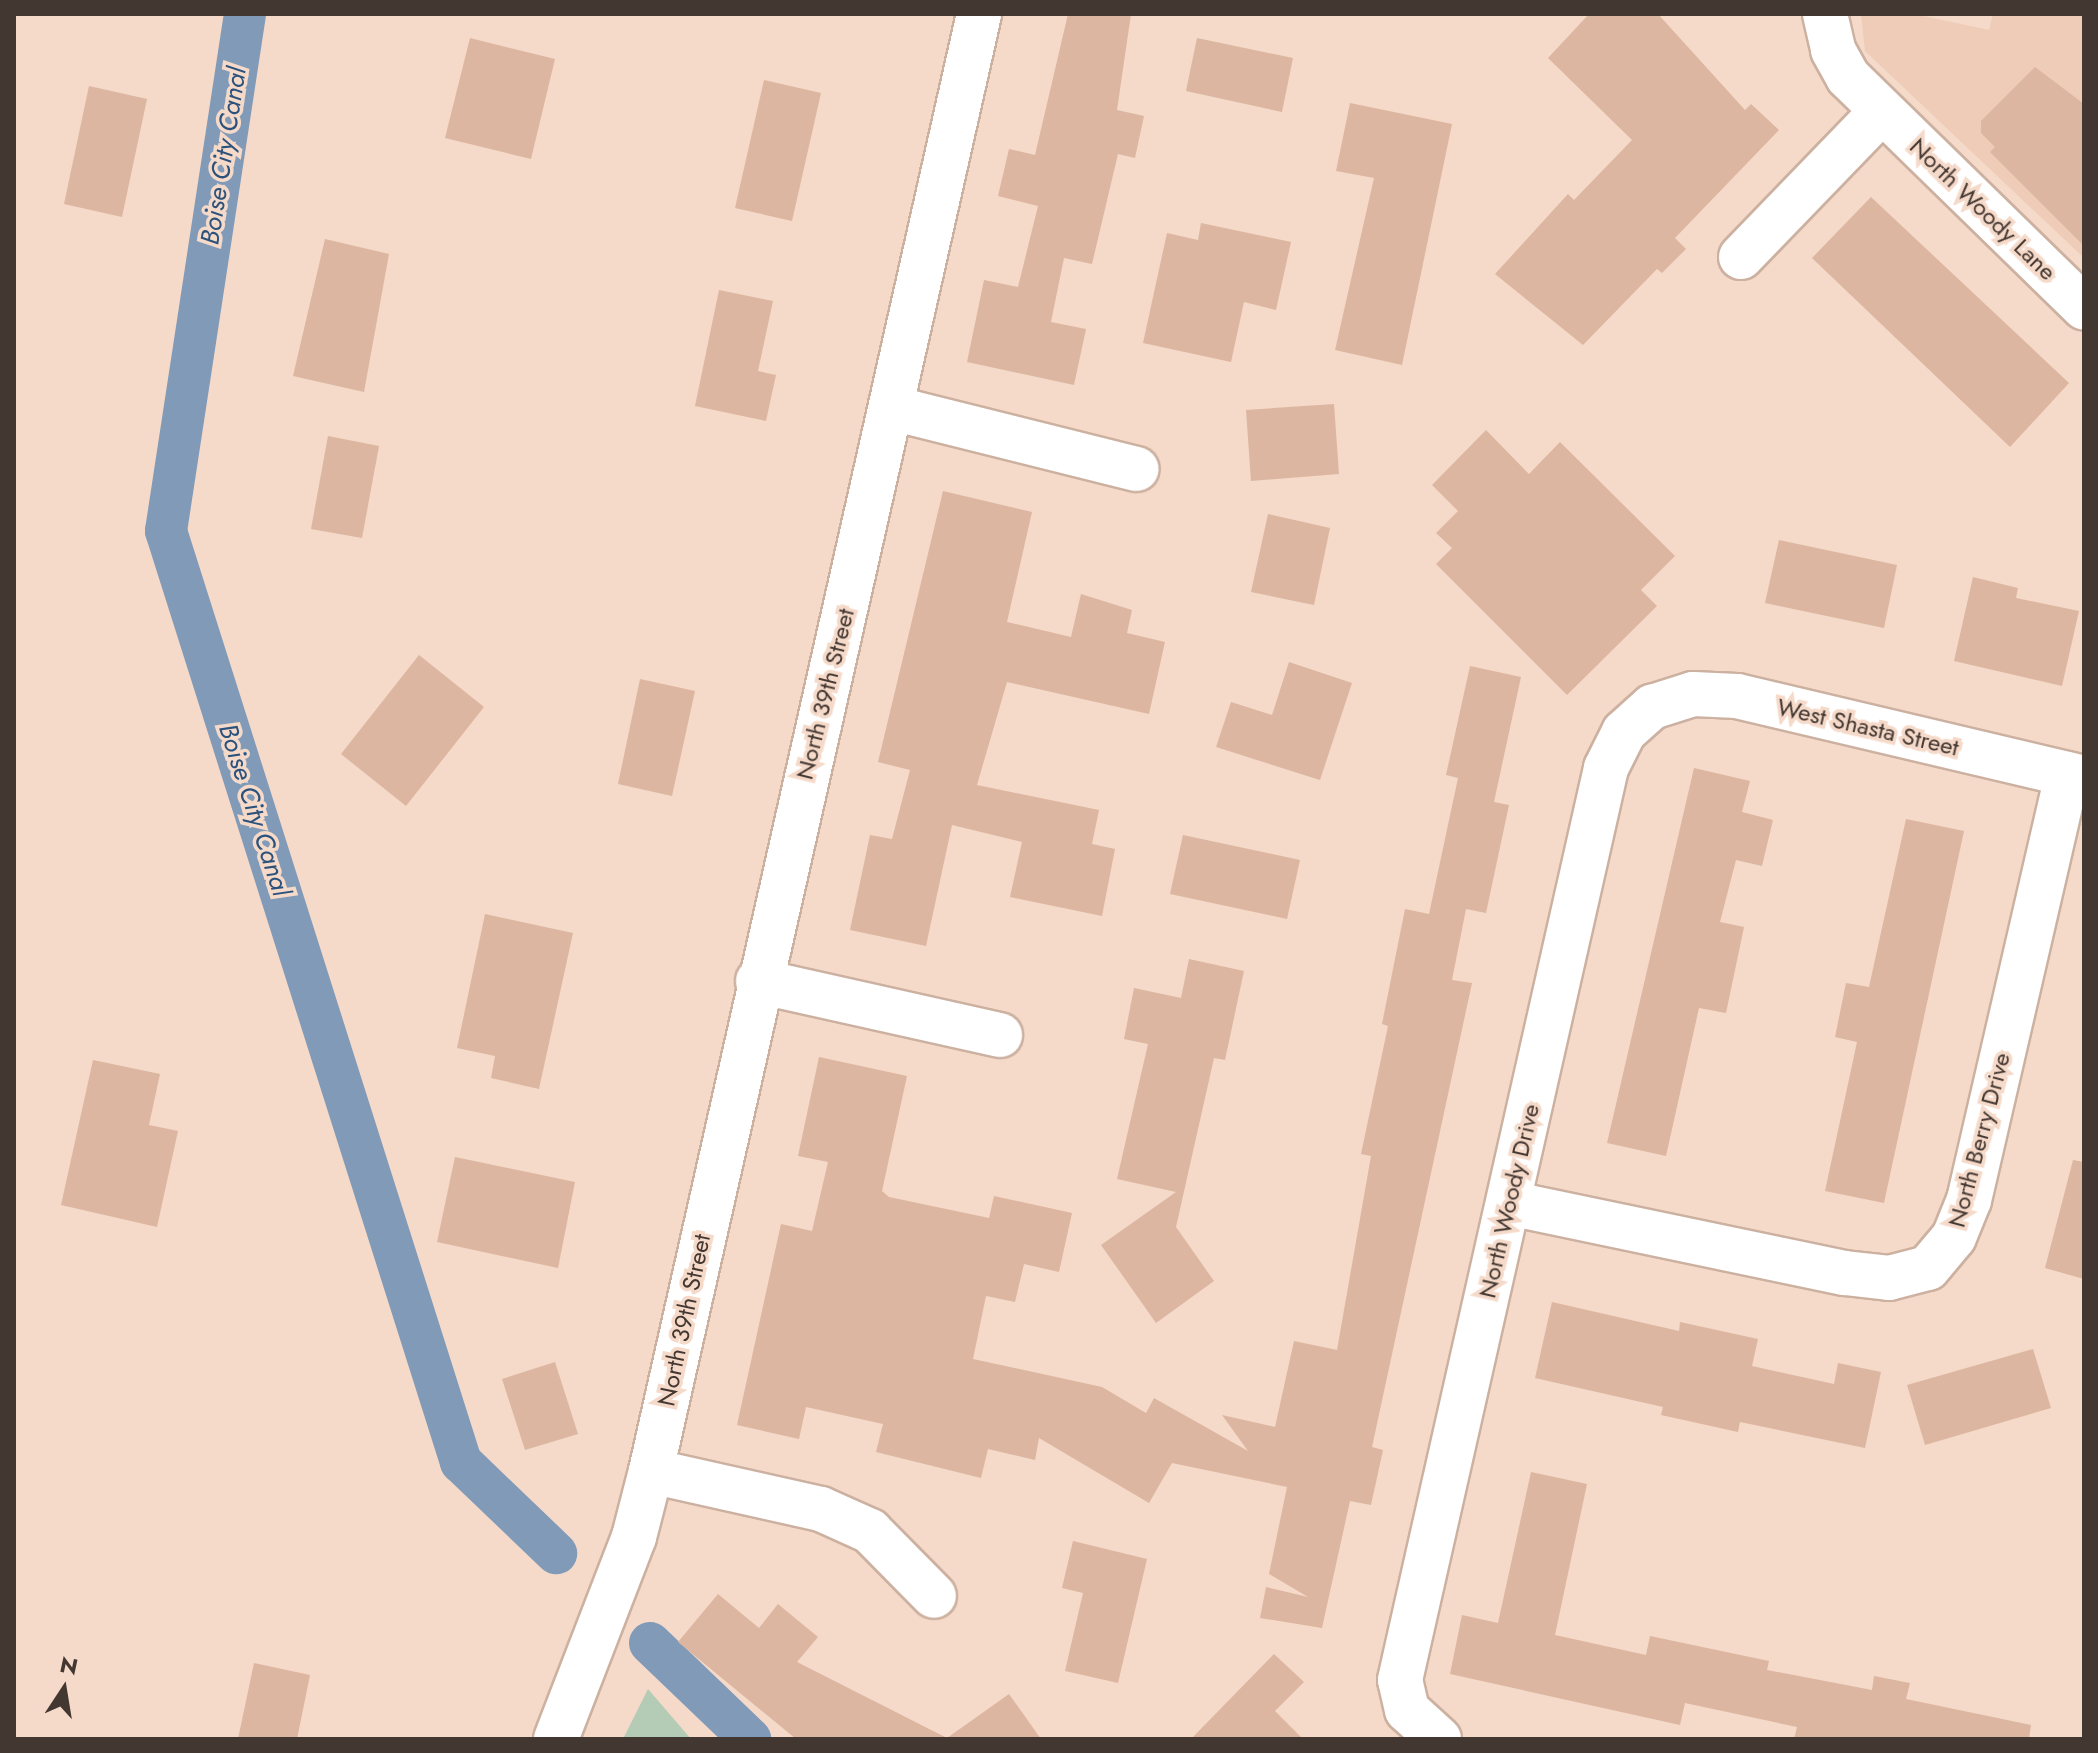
<!DOCTYPE html>
<style>
body{margin:0}
#map{position:relative;width:2098px;height:1753px;overflow:hidden;background:#f5d9c9;font-family:Jost,sans-serif}
div>[style]{position:absolute}
.built>*{inset:0;background:#eeccb8}
.green>*{inset:0;background:#b4cbb6}
.canal>*{height:42px;margin:-21px;padding:0 21px;transform-origin:21px;border-radius:21px;background:#809ab8}
.building>*{inset:0;background:#dcb6a0}
.roads{filter:drop-shadow(2px 0 #ccb1a1) drop-shadow(-2px 0 #ccb1a1) drop-shadow(0 2px #ccb1a1) drop-shadow(0 -2px #ccb1a1)}
.minor>*{height:44px;margin:-22px;padding:0 22px;transform-origin:22px;border-radius:22px;background:#fff}
span{translate:-50% -50%;white-space:nowrap;text-align:center;line-height:1.15;-webkit-text-stroke:7px #f5d9c9;paint-order:stroke}
.street-label{font-size:24px;color:#433731}
.water-label{font-size:26px;color:#2b527c;font-style:italic}
.frame{position:absolute;inset:0;border:16px solid #433731;pointer-events:none}
.north{position:absolute;left:24px;top:1649px;width:80px;height:80px;-webkit-text-stroke:6px #f5d9c9;paint-order:stroke;rotate:12deg;font-size:22px;font-weight:700;line-height:32px;text-align:center;color:#433731}
.north::after{content:'';display:block;margin:auto;width:28px;height:36px;background:#433731;clip-path:polygon(50% 0,100% 100%,50% 72%,0 100%)}
</style>
<div id="map">
<div class="built">
<i style="clip-path:polygon(1861px 14px,1914px 14px,1989px 30px,1993px 14px,2084px 14px,2084px 258px,1865px 51px)"></i>
</div>
<div class="green">
<i style="clip-path:polygon(648px 1689px,691px 1739px,623px 1739px)"></i>
</div>
<div class="canal">
<i style="left:245px;top:14px;width:523px;rotate:98.69deg"></i>
<i style="left:166px;top:531px;width:977px;rotate:72.42deg"></i>
<i style="left:461px;top:1462px;width:132px;rotate:43.8deg"></i>
<i style="left:650px;top:1643px;width:139px;rotate:43.8deg"></i>
</div>
<div class="building">
<i style="clip-path:polygon(1068px 14px,1131px 14px,1117px 110px,1144px 116px,1135px 158px,1118px 154px,1092px 264px,1064px 258px,1051px 322px,1086px 329px,1074px 385px,967px 362px,984px 280px,1018px 287px,1038px 206px,998px 196px,1009px 149px,1035px 155px)"></i>
<i style="clip-path:polygon(1589px 14px,1658px 14px,1745px 110px,1751px 104px,1779px 130px,1675px 238px,1686px 249px,1662px 273px,1657px 269px,1583px 345px,1495px 274px,1568px 194px,1574px 200px,1632px 140px,1548px 58px)"></i>
<i style="clip-path:polygon(470px 38px,555px 59px,531px 159px,445px 138px)"></i>
<i style="clip-path:polygon(1197px 38px,1293px 58px,1282px 112px,1186px 91px)"></i>
<i style="clip-path:polygon(2035px 67px,2084px 104px,2084px 246px,1990px 152px,1995px 147px,1981px 133px,1981px 121px)"></i>
<i style="clip-path:polygon(764px 80px,821px 93px,792px 221px,735px 208px)"></i>
<i style="clip-path:polygon(89px 86px,147px 99px,122px 217px,64px 204px)"></i>
<i style="clip-path:polygon(1350px 103px,1452px 124px,1402px 365px,1335px 350px,1374px 178px,1336px 171px)"></i>
<i style="clip-path:polygon(1871px 197px,2069px 383px,2010px 447px,1812px 258px)"></i>
<i style="clip-path:polygon(1201px 223px,1291px 242px,1276px 310px,1244px 302px,1231px 362px,1143px 343px,1167px 233px,1198px 240px)"></i>
<i style="clip-path:polygon(325px 239px,389px 254px,364px 392px,293px 376px)"></i>
<i style="clip-path:polygon(719px 290px,773px 301px,758px 371px,776px 375px,766px 421px,695px 406px)"></i>
<i style="clip-path:polygon(1334px 404px,1339px 474px,1251px 481px,1246px 410px)"></i>
<i style="clip-path:polygon(1486px 430px,1529px 474px,1560px 442px,1675px 556px,1641px 590px,1657px 606px,1567px 695px,1436px 564px,1452px 548px,1436px 533px,1458px 511px,1432px 485px)"></i>
<i style="clip-path:polygon(328px 436px,379px 446px,362px 538px,311px 529px)"></i>
<i style="clip-path:polygon(943px 491px,1032px 512px,1007px 622px,1071px 637px,1081px 594px,1132px 610px,1127px 633px,1165px 642px,1149px 714px,1007px 682px,977px 785px,1099px 810px,1092px 844px,1115px 849px,1102px 916px,1010px 897px,1022px 842px,952px 825px,926px 946px,850px 930px,870px 835px,892px 839px,910px 770px,878px 762px)"></i>
<i style="clip-path:polygon(1268px 514px,1330px 528px,1314px 605px,1251px 592px)"></i>
<i style="clip-path:polygon(1779px 540px,1897px 565px,1884px 628px,1765px 603px)"></i>
<i style="clip-path:polygon(1973px 577px,2018px 588px,2016px 598px,2079px 611px,2062px 686px,1954px 661px)"></i>
<i style="clip-path:polygon(419px 655px,484px 707px,406px 806px,341px 754px)"></i>
<i style="clip-path:polygon(1289px 662px,1352px 683px,1320px 780px,1216px 747px,1231px 702px,1272px 715px)"></i>
<i style="clip-path:polygon(1470px 666px,1521px 677px,1494px 802px,1509px 805px,1486px 913px,1466px 909px,1452px 980px,1472px 983px,1372px 1447px,1383px 1450px,1371px 1505px,1350px 1501px,1322px 1628px,1260px 1618px,1266px 1587px,1308px 1597px,1269px 1574px,1287px 1487px,1172px 1463px,1149px 1503px,1039px 1438px,1035px 1460px,988px 1449px,981px 1478px,876px 1452px,883px 1424px,806px 1407px,799px 1439px,737px 1425px,781px 1224px,812px 1231px,828px 1162px,798px 1156px,819px 1057px,907px 1076px,882px 1191px,889px 1197px,989px 1218px,994px 1196px,1072px 1213px,1059px 1272px,1024px 1264px,1015px 1302px,986px 1296px,973px 1359px,1102px 1387px,1146px 1413px,1154px 1398px,1248px 1451px,1222px 1415px,1275px 1427px,1294px 1341px,1337px 1350px,1371px 1156px,1361px 1154px,1388px 1026px,1382px 1024px,1405px 909px,1429px 914px,1458px 778px,1446px 775px)"></i>
<i style="clip-path:polygon(640px 679px,695px 691px,672px 796px,618px 784px)"></i>
<i style="clip-path:polygon(1694px 768px,1750px 781px,1742px 812px,1773px 820px,1762px 866px,1736px 860px,1720px 922px,1744px 927px,1726px 1013px,1699px 1008px,1666px 1156px,1607px 1143px)"></i>
<i style="clip-path:polygon(1906px 819px,1964px 831px,1884px 1203px,1825px 1191px,1857px 1042px,1835px 1037px,1846px 983px,1869px 987px)"></i>
<i style="clip-path:polygon(1183px 835px,1300px 860px,1287px 919px,1170px 894px)"></i>
<i style="clip-path:polygon(485px 914px,573px 933px,539px 1089px,491px 1078px,495px 1056px,457px 1048px)"></i>
<i style="clip-path:polygon(1189px 959px,1244px 971px,1225px 1060px,1214px 1058px,1176px 1227px,1214px 1281px,1156px 1323px,1101px 1245px,1176px 1192px,1117px 1179px,1148px 1044px,1124px 1039px,1134px 988px,1181px 998px)"></i>
<i style="clip-path:polygon(93px 1060px,160px 1074px,149px 1125px,178px 1131px,157px 1227px,61px 1205px)"></i>
<i style="clip-path:polygon(455px 1157px,575px 1182px,558px 1268px,437px 1242px)"></i>
<i style="clip-path:polygon(2073px 1160px,2084px 1162px,2084px 1279px,2045px 1268px)"></i>
<i style="clip-path:polygon(1552px 1302px,1679px 1331px,1680px 1322px,1758px 1339px,1752px 1366px,1834px 1384px,1838px 1363px,1881px 1372px,1865px 1448px,1740px 1422px,1738px 1432px,1661px 1415px,1663px 1407px,1535px 1378px)"></i>
<i style="clip-path:polygon(2033px 1349px,2051px 1408px,1925px 1445px,1907px 1385px)"></i>
<i style="clip-path:polygon(555px 1362px,578px 1434px,525px 1450px,502px 1379px)"></i>
<i style="clip-path:polygon(1531px 1472px,1587px 1484px,1555px 1635px,1646px 1655px,1650px 1636px,1769px 1661px,1767px 1670px,1872px 1690px,1874px 1676px,1910px 1683px,1906px 1699px,2031px 1725px,2029px 1739px,1794px 1739px,1797px 1727px,1685px 1703px,1680px 1725px,1450px 1674px,1462px 1615px,1498px 1623px)"></i>
<i style="clip-path:polygon(1073px 1541px,1147px 1559px,1118px 1683px,1065px 1671px,1083px 1593px,1062px 1588px)"></i>
<i style="clip-path:polygon(718px 1594px,759px 1628px,778px 1604px,818px 1637px,797px 1662px,947px 1738px,1009px 1694px,1041px 1739px,796px 1739px,678px 1642px)"></i>
<i style="clip-path:polygon(1274px 1654px,1304px 1682px,1275px 1711px,1303px 1739px,1191px 1739px)"></i>
<i style="clip-path:polygon(254px 1663px,310px 1675px,297px 1739px,238px 1739px)"></i>
</div>
<div class="roads">
<div class="minor">
<i style="left:1825px;top:14px;width:37px;rotate:77deg"></i>
<i style="left:1833px;top:50px;width:31px;rotate:61deg"></i>
<i style="left:1848px;top:77px;width:330px;rotate:44.3deg"></i>
<i style="left:1741px;top:257px;width:203px;rotate:-46deg"></i>
<i style="left:892px;top:408px;width:252px;rotate:14deg"></i>
<i style="left:758px;top:981px;width:248px;rotate:12.6deg"></i>
<i style="left:1509px;top:1203px;width:343px;rotate:11.8deg"></i>
<i style="left:1845px;top:1273px;width:44px;rotate:6.5deg"></i>
<i style="left:1889px;top:1278px;width:40px;rotate:-14.4deg"></i>
<i style="left:1928px;top:1268px;width:40px;rotate:-50deg"></i>
<i style="left:1954px;top:1237px;width:40px;rotate:-68deg"></i>
<i style="left:1969px;top:1200px;width:437px;rotate:-77deg"></i>
<i style="left:651px;top:1471px;width:174px;rotate:12.6deg"></i>
<i style="left:821px;top:1509px;width:54px;rotate:24.2deg"></i>
<i style="left:870px;top:1531px;width:91px;rotate:45.4deg"></i>
<i style="left:556px;top:1739px;width:217px;rotate:-68.9deg"></i>
<i style="left:634px;top:1537px;width:68px;rotate:-75.6deg"></i>
<i style="left:651px;top:1471px;width:1493px;rotate:-77.31deg"></i>
<i style="left:1439px;top:1739px;width:43px;rotate:-137.8deg"></i>
<i style="left:1407px;top:1710px;width:31px;rotate:-103deg"></i>
<i style="left:1400px;top:1680px;width:935px;rotate:-77.27deg"></i>
<i style="left:1606px;top:768px;width:40px;rotate:-63.4deg"></i>
<i style="left:1624px;top:732px;width:38px;rotate:-42deg"></i>
<i style="left:1652px;top:707px;width:43px;rotate:-17.6deg"></i>
<i style="left:1693px;top:694px;width:44px;rotate:2.6deg"></i>
<i style="left:1737px;top:696px;width:357px;rotate:13.3deg"></i>
</div>
</div>
<div class="street-label">
<span style="left:1983px;top:209px;rotate:44deg">North Woody Lane</span>
<span style="left:825px;top:694px;rotate:-76deg">North 39th Street</span>
<span style="left:1868px;top:727px;rotate:13deg">West Shasta Street</span>
<span style="left:1979px;top:1140px;rotate:-75deg">North Berry Drive</span>
<span style="left:1509px;top:1201px;rotate:-77deg">North Woody Drive</span>
<span style="left:684px;top:1320px;rotate:-78deg">North 39th Street</span>
</div>
<div class="water-label">
<span style="left:224px;top:156px;rotate:-81deg">Boise City Canal</span>
<span style="left:254px;top:810px;rotate:72deg">Boise City Canal</span>
</div>
<div class="frame"></div>
<div class="north">N</div>
</div>
